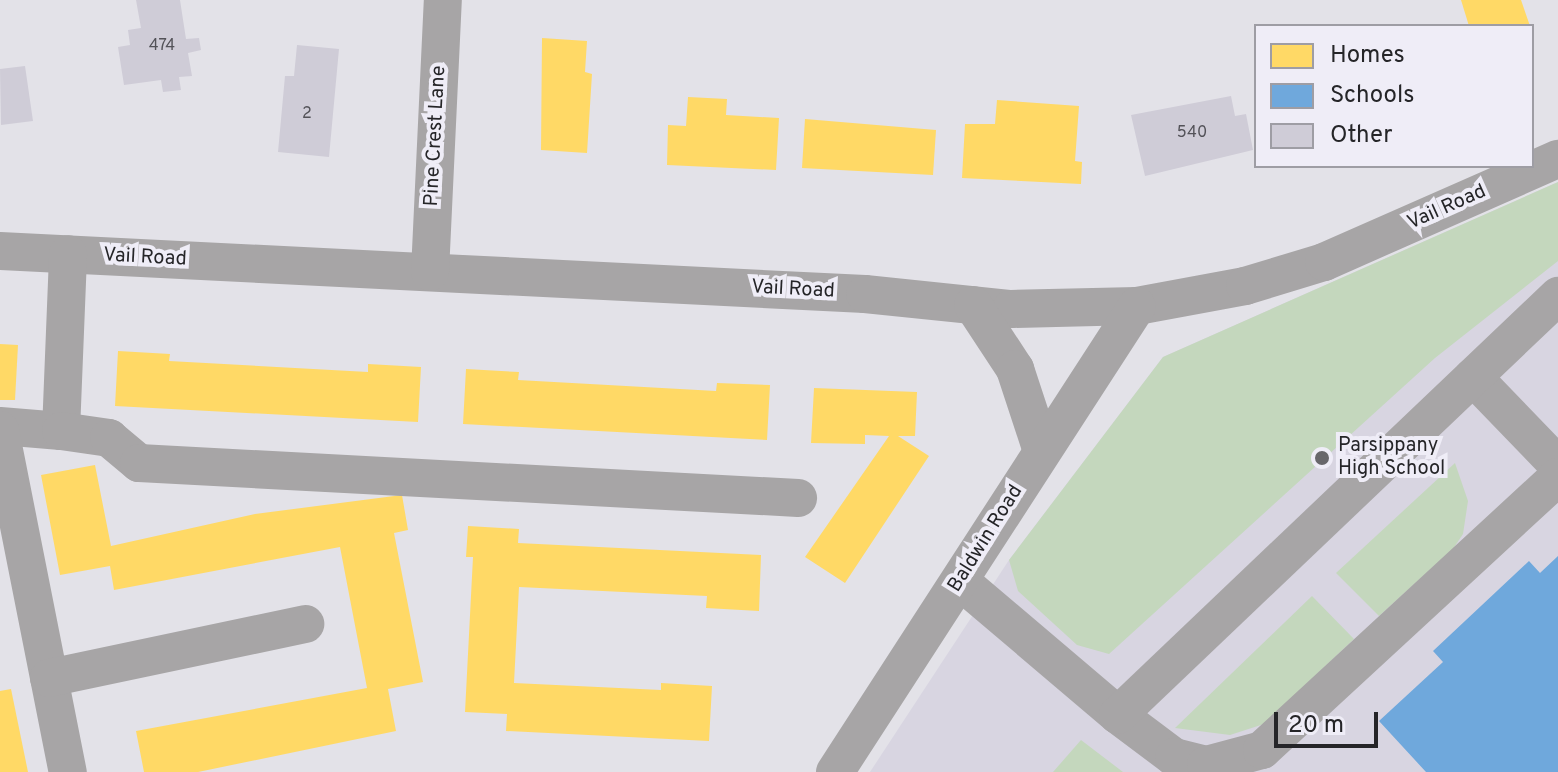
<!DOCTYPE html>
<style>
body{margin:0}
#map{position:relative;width:1558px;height:772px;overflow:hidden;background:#e3e2e8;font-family:Overpass,sans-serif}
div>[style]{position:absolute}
.built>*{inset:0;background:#d8d5e1}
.green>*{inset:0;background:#c4d7bd}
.homes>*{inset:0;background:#ffd966}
.schools>*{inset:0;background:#6fa8dc}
.building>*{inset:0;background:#cfccd7}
.minor>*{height:38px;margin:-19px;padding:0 19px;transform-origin:19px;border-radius:19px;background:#a7a5a6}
.dots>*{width:22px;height:22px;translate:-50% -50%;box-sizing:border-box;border:4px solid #efedf7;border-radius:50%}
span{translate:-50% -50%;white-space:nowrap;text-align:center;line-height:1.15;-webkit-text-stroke:8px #efedf7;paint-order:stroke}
.number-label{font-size:16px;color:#535258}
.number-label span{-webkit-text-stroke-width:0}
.street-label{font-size:20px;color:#252528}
.poi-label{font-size:20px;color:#252528}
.left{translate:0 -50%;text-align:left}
.legend{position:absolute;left:1254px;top:24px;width:280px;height:144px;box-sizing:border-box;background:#efedf7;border:2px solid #9e9da4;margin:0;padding:10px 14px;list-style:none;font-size:24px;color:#252528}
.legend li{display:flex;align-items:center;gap:16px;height:40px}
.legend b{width:40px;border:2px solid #9e9da4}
.scale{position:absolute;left:1274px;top:712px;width:104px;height:36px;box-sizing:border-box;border:4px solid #252528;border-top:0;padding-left:10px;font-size:24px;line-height:28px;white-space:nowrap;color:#252528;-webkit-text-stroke:6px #efedf7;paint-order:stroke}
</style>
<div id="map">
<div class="built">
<i style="clip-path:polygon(1558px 182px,1558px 772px,870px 772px,1009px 560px,1163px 357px)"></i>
</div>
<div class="green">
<i style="clip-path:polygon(1558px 182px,1558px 261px,1435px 358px,1109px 654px,1077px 645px,1018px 591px,1009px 560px,1163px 357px)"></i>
<i style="clip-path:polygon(1455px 463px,1468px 501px,1463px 534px,1453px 549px,1379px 616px,1336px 573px)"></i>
<i style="clip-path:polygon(1312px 596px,1354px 639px,1264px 724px,1230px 735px,1175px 728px)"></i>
<i style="clip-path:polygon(1081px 740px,1123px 772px,1053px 772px)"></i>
</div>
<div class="homes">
<i style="clip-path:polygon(1461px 0,1521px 0,1530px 26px,1469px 26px)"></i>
<i style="clip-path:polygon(542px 38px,587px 41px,585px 72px,592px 74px,587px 153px,541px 150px)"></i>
<i style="clip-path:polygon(688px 97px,727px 99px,726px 115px,779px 118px,776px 170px,667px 165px,668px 125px,686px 126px)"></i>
<i style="clip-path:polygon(997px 100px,1079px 106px,1075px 161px,1082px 162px,1081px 184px,962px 178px,965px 124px,995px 124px)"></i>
<i style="clip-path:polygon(805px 119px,936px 130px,933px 175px,802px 168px)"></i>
<i style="clip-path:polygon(0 344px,18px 345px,15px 400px,0 400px)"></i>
<i style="clip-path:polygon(118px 351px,170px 354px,169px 361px,368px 372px,368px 364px,421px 367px,418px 422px,115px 406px)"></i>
<i style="clip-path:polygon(466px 369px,519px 372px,518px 380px,716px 391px,717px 383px,770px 385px,767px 440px,463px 424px)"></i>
<i style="clip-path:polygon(814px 388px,917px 392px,915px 436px,898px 436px,929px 456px,845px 583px,805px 557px,889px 436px,865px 435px,865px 444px,811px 443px)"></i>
<i style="clip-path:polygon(95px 465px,111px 546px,255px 514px,402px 495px,408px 530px,394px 533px,423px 682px,388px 689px,396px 731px,198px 772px,144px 772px,136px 731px,367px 688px,340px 547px,114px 590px,110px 566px,60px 575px,41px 475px)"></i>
<i style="clip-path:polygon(468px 526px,519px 529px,518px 543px,761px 555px,759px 611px,706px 608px,707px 596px,519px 587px,514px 683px,661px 690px,661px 683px,712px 686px,709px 741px,506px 731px,507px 714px,465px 712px,473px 557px,466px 557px)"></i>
<i style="clip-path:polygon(11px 689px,28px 772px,0 772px,0 691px)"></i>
</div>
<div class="schools">
<i style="clip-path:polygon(1558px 556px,1558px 772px,1426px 772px,1379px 721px,1443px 662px,1433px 651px,1529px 561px,1540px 573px)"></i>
</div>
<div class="building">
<i style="clip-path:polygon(136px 0,180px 0,186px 39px,199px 38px,201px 50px,188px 53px,192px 76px,179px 77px,181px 90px,163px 92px,161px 80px,124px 85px,118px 47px,130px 45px,128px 30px,141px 28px)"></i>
<i style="clip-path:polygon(297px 45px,339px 49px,329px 157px,278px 152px,285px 76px,294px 76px)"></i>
<i style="clip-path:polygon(25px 66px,33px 121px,1px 125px,0 69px)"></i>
<i style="clip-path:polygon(1231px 96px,1235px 116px,1246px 114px,1253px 150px,1145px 176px,1131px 115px)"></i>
</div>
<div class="minor">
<i style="left:0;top:251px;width:866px;rotate:2.85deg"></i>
<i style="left:865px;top:294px;width:147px;rotate:5.9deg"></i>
<i style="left:1011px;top:309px;width:126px;rotate:-1.4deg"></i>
<i style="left:1137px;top:306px;width:110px;rotate:-10.5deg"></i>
<i style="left:1245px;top:286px;width:83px;rotate:-16.9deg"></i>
<i style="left:1324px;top:262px;width:256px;rotate:-23.8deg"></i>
<i style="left:430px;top:272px;width:272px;rotate:-87.3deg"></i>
<i style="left:973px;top:305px;width:77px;rotate:56.7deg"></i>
<i style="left:1015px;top:369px;width:86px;rotate:71.8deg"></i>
<i style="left:1473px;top:377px;width:122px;rotate:46deg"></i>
<i style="left:0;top:426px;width:61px;rotate:4.7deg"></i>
<i style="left:61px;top:431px;width:177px;rotate:-87.7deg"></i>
<i style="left:0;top:430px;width:349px;rotate:78.8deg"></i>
<i style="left:61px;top:431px;width:49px;rotate:8.3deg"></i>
<i style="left:109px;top:438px;width:39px;rotate:40deg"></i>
<i style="left:139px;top:463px;width:660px;rotate:3.04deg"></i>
<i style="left:960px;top:581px;width:207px;rotate:40.3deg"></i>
<i style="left:1118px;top:715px;width:70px;rotate:36.9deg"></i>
<i style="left:1174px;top:757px;width:33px;rotate:14deg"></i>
<i style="left:1206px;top:765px;width:58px;rotate:-15deg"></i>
<i style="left:1262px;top:750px;width:403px;rotate:-42.7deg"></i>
<i style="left:49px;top:678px;width:262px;rotate:-11.9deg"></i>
<i style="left:1118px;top:715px;width:608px;rotate:-43.6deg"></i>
<i style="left:835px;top:772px;width:555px;rotate:-57.05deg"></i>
</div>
<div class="dots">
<i style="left:1322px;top:458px;background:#68676b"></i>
</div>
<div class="number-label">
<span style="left:162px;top:46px">474</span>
<span style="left:307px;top:114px">2</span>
<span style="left:1192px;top:133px">540</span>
</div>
<div class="street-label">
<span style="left:436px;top:136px;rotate:-87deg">Pine Crest Lane</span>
<span style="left:1447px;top:208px;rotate:-24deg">Vail Road</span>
<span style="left:145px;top:258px;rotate:3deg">Vail Road</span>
<span style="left:793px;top:290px;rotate:3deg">Vail Road</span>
<span style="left:986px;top:539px;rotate:-58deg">Baldwin Road</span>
</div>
<div class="poi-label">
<span class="left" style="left:1338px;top:458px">Parsippany<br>High School</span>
</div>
<ul class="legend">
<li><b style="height:22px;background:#ffd966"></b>Homes</li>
<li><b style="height:22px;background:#6fa8dc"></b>Schools</li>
<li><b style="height:22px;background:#cfccd7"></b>Other</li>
</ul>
<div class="scale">20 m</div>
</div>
